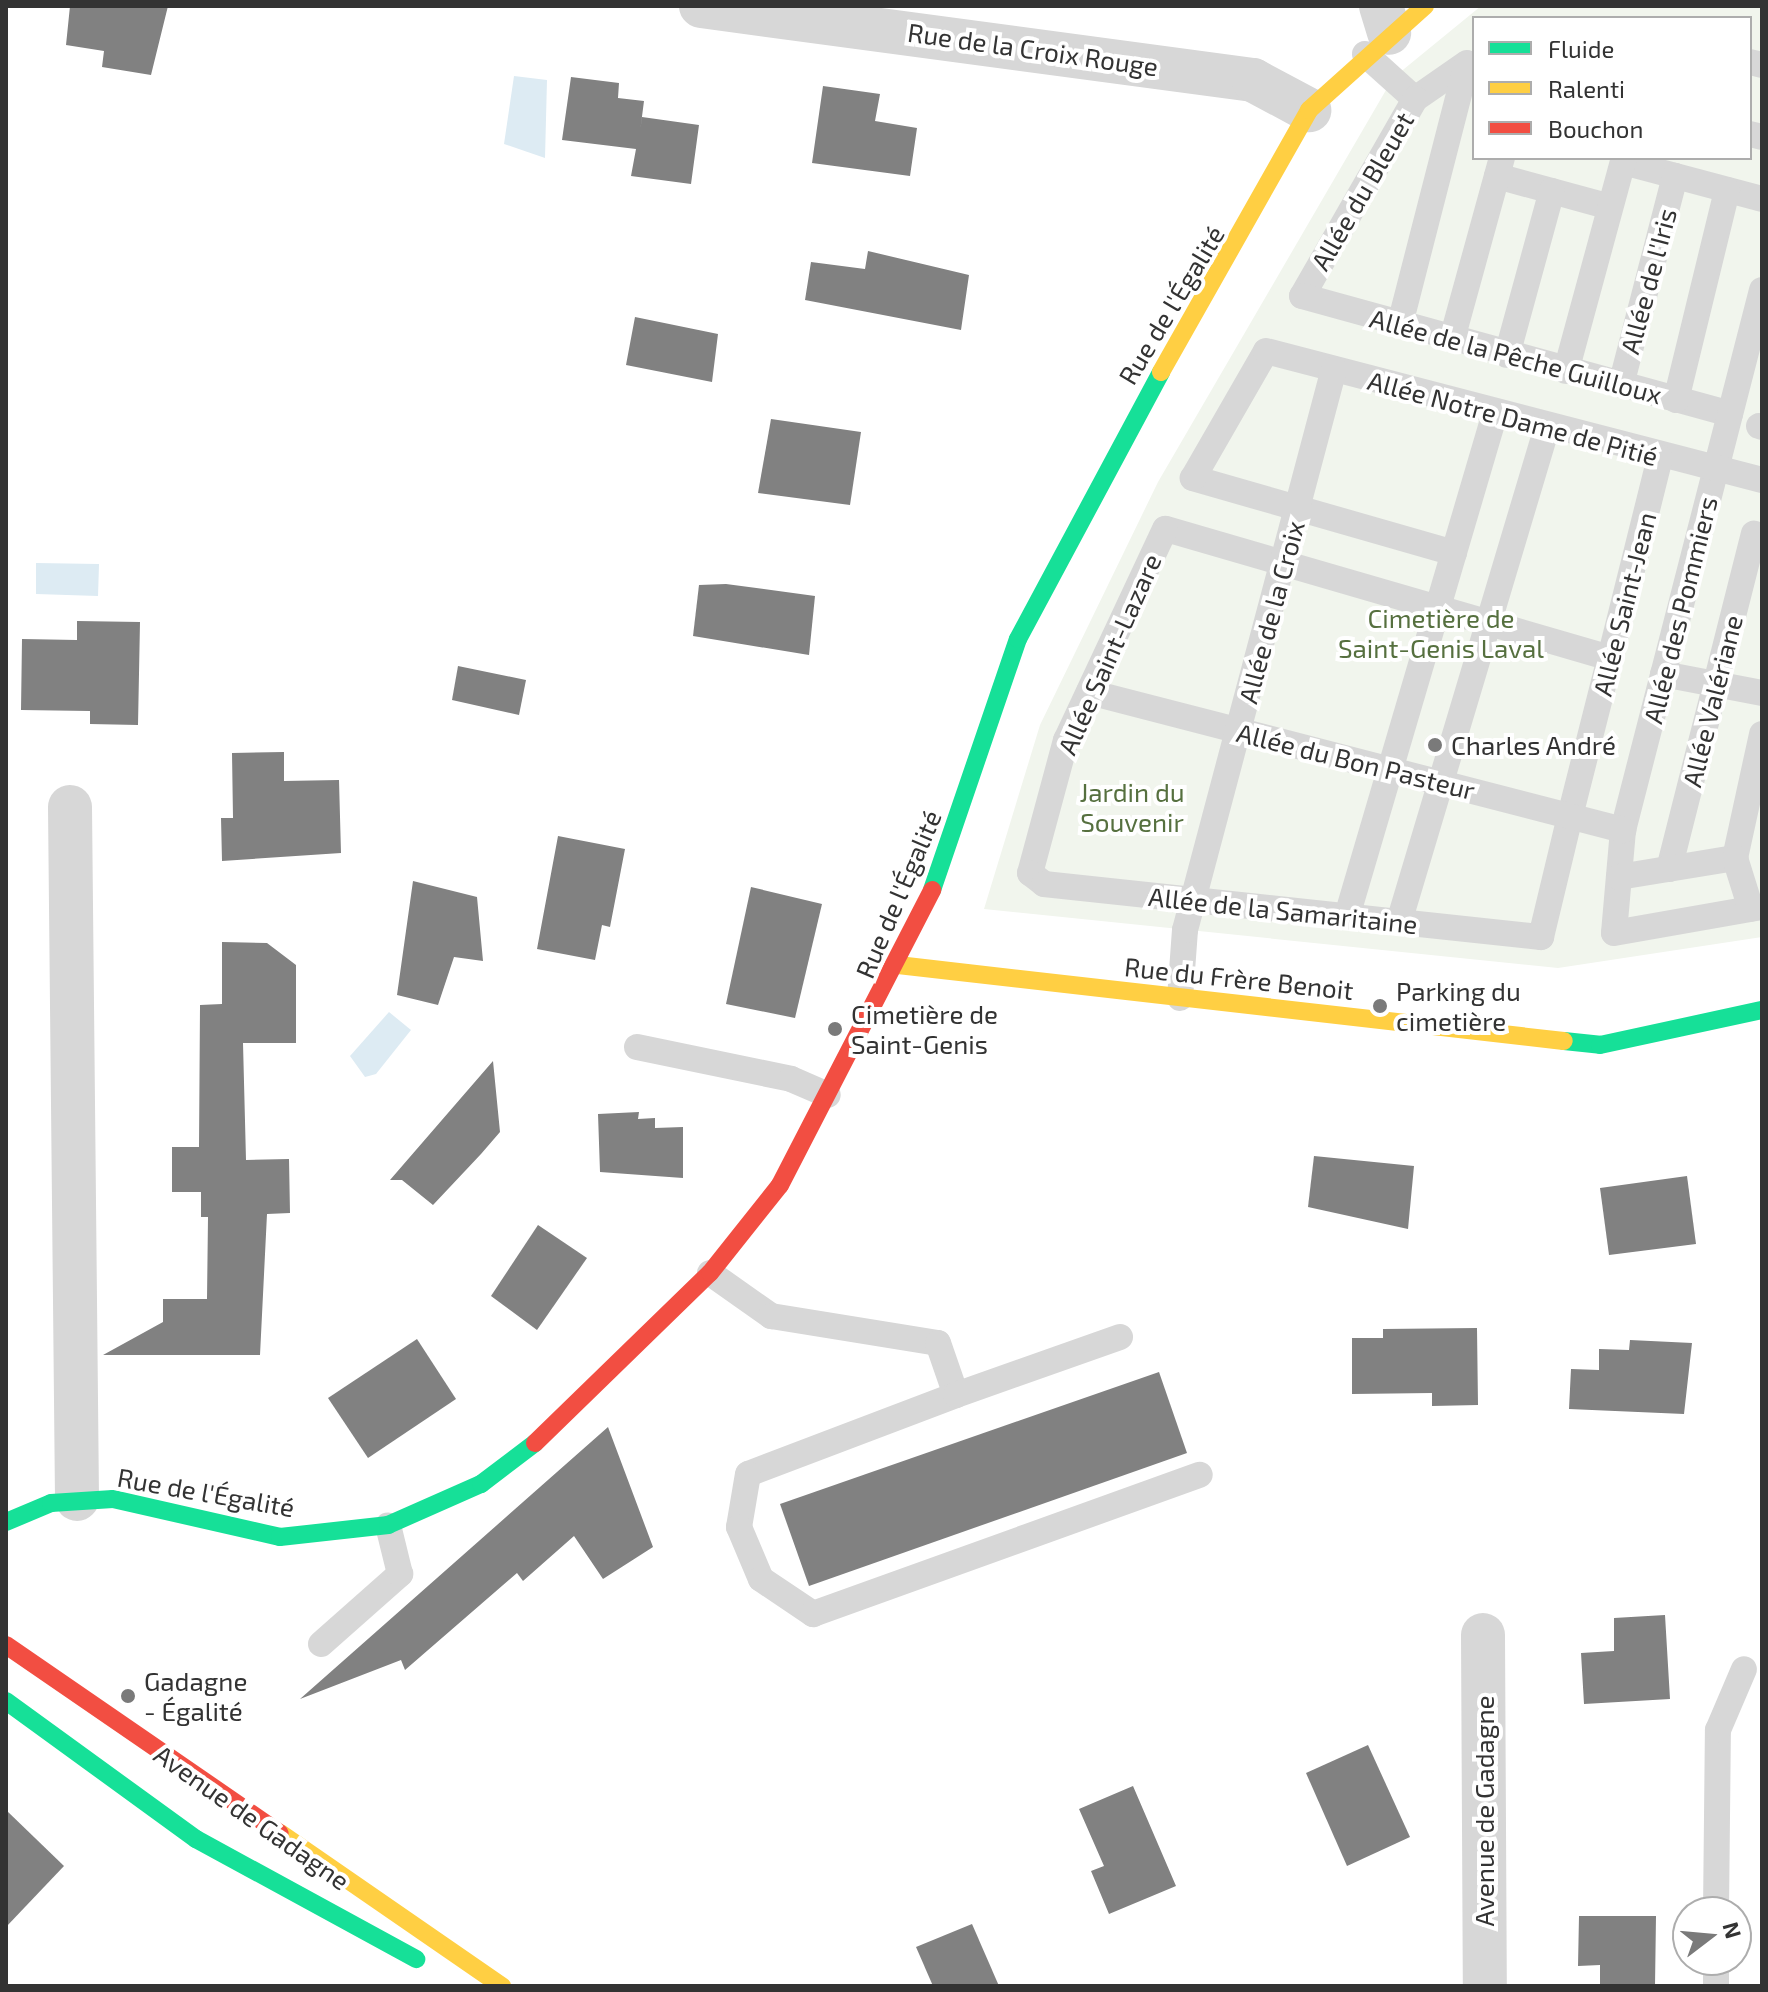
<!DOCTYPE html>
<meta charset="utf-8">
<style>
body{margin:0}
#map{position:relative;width:1768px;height:1992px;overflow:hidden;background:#fff;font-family:"Exo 2",sans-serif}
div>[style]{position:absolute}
.green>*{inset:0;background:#f1f5ed}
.water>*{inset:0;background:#ddebf3}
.building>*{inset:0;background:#818181}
.lane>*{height:26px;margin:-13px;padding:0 13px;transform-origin:13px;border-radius:13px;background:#d7d7d7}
.street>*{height:44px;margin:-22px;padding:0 22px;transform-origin:22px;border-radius:22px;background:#d7d7d7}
.fast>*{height:18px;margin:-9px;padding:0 9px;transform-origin:9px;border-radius:9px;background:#16e098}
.slow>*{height:18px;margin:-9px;padding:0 9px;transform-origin:9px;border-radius:9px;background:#ffcf43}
.jam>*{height:18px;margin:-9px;padding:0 9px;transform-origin:9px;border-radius:9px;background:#f24e42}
.dots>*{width:22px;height:22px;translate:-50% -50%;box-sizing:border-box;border:4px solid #fff;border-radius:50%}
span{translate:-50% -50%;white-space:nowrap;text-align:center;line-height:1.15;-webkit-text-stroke:8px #fff;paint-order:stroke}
.street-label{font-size:26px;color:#333}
.park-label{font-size:26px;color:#56703f}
.poi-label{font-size:26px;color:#333}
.left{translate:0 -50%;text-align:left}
.frame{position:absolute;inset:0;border:8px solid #333;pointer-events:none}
.legend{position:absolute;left:1472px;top:16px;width:280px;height:144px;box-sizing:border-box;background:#fff;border:2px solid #adadad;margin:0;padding:10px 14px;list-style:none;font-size:24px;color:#333}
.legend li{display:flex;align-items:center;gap:16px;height:40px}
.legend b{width:40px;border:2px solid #adadad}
.north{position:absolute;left:1672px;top:1896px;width:80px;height:80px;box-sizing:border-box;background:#fff;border:2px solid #adadad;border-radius:50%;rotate:74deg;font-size:22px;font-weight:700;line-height:32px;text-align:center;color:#333}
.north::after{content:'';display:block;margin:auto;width:28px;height:36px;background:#7a7a7a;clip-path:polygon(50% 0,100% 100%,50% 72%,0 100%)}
</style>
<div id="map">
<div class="green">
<i style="clip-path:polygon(evenodd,1481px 6px,1762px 6px,1762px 937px,1558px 968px,984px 909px,1040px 725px,1158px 482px,1393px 78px,1481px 6px,1474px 18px,1750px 18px,1750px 158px,1474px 158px,1474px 18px)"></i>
</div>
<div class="water">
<i style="clip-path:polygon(514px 76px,547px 80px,545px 158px,504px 144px)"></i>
<i style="clip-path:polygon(36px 563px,99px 564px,98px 596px,36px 594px)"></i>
<i style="clip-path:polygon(389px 1012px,411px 1030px,376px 1074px,365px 1077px,350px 1056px)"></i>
</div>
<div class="building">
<i style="clip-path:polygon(70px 6px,168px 6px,151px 75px,102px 67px,104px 51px,66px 45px)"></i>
<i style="clip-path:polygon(571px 77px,619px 83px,618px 98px,644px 101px,640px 132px,642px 117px,699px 125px,691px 184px,631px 176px,636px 149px,562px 140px)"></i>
<i style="clip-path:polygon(823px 86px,880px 94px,875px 121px,917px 128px,910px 176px,812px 163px)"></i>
<i style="clip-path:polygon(868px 251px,969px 275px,961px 330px,805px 300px,811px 262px,865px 269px)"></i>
<i style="clip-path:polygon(635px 317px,718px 334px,712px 382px,626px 365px)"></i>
<i style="clip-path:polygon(771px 419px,861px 432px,850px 505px,758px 493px)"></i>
<i style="clip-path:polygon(726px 584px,815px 596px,809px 655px,693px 636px,699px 585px)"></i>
<i style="clip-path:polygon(77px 621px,140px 622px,138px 725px,90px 724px,90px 711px,21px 710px,22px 639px,77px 640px)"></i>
<i style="clip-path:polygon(458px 666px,526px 680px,519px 715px,452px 700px)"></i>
<i style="clip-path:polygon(284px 752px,284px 781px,339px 780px,341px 853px,222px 861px,221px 818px,233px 818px,232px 753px)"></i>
<i style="clip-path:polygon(558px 836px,625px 849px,610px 927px,602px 925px,595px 960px,537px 949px)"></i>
<i style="clip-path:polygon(413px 881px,477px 897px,483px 961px,454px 957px,438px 1005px,397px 995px)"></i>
<i style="clip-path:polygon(751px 887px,822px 904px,795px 1018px,726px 1004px)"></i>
<i style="clip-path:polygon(222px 942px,267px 943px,296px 965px,296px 1043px,243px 1043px,246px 1160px,289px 1159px,290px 1213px,267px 1214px,260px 1355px,103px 1355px,163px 1322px,163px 1299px,207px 1299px,208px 1217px,201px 1217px,201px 1192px,172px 1192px,172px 1147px,199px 1147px,200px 1005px,222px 1004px)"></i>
<i style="clip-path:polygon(493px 1061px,500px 1132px,481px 1154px,433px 1205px,402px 1180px,390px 1180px)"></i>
<i style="clip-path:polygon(639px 1112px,638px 1119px,655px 1118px,655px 1128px,683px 1127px,683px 1178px,600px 1172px,598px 1114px)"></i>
<i style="clip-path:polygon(1314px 1156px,1414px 1166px,1408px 1229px,1308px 1207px)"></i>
<i style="clip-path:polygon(1687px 1176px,1696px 1244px,1609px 1255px,1600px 1188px)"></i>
<i style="clip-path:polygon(538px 1225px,587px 1258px,537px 1330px,491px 1296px)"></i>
<i style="clip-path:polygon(1477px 1328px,1478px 1405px,1432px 1406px,1432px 1393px,1352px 1394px,1352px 1338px,1383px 1338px,1383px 1329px)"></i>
<i style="clip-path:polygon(417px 1339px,456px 1399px,368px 1458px,328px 1398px)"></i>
<i style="clip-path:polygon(1630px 1340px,1692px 1343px,1684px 1414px,1569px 1409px,1571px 1369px,1599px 1370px,1599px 1349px,1629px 1350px)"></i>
<i style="clip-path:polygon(1159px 1372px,1187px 1453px,809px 1586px,780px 1504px)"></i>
<i style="clip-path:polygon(608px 1427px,653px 1547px,603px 1579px,574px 1536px,523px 1581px,517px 1573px,405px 1670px,401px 1660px,300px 1699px)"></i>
<i style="clip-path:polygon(1665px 1615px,1670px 1699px,1584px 1704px,1581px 1653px,1614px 1651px,1614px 1618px)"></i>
<i style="clip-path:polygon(1368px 1745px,1410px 1837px,1347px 1866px,1306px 1773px)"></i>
<i style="clip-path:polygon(1133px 1786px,1176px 1886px,1109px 1914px,1091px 1871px,1104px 1866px,1079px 1809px)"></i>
<i style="clip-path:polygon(6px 1810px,64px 1866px,6px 1927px)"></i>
<i style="clip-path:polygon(1579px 1916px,1656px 1916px,1655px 1986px,1600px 1986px,1600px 1965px,1578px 1966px)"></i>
<i style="clip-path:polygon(972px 1924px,999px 1986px,933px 1986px,916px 1947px)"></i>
</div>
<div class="lane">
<i style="left:1365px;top:54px;width:67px;rotate:42deg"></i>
<i style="left:1750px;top:62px;width:12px;rotate:14deg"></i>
<i style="left:1467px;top:63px;width:63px;rotate:145.3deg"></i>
<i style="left:1415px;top:99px;width:227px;rotate:119.8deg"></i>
<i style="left:1302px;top:296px;width:444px;rotate:15.4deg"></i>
<i style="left:1750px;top:134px;width:12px;rotate:14deg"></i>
<i style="left:1623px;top:162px;width:144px;rotate:14.9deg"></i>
<i style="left:1497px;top:176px;width:117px;rotate:15.3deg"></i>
<i style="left:1762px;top:290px;width:558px;rotate:104.43deg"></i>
<i style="left:1623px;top:830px;width:103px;rotate:95deg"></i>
<i style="left:1614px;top:933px;width:150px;rotate:-10deg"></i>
<i style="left:1400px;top:324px;width:269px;rotate:-75.6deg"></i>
<i style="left:1452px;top:339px;width:188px;rotate:-74.6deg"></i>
<i style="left:1507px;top:355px;width:170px;rotate:-74.7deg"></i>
<i style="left:1566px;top:371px;width:221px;rotate:-74.8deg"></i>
<i style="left:1621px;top:385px;width:216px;rotate:-75.5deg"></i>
<i style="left:1676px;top:400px;width:216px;rotate:-76.3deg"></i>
<i style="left:1759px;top:426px;width:3px;rotate:18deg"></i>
<i style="left:1454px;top:553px;width:272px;rotate:-164deg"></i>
<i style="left:1193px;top:478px;width:146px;rotate:-60.1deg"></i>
<i style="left:1266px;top:351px;width:513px;rotate:14.58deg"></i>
<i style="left:1610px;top:658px;width:463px;rotate:-163.8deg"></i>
<i style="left:1165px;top:529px;width:233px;rotate:115.1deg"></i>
<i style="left:1066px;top:740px;width:138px;rotate:105.1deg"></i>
<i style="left:1030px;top:873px;width:18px;rotate:38deg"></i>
<i style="left:1044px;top:884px;width:500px;rotate:6.1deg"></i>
<i style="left:1541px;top:937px;width:124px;rotate:-76.5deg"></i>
<i style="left:1570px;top:816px;width:163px;rotate:-75.8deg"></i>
<i style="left:1610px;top:658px;width:206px;rotate:-76deg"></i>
<i style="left:1663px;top:674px;width:101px;rotate:10.9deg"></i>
<i style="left:1089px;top:692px;width:552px;rotate:14.49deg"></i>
<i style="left:1735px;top:858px;width:127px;rotate:-77.7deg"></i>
<i style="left:1669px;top:869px;width:346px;rotate:-75.8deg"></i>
<i style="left:1619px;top:877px;width:118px;rotate:-9.3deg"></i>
<i style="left:1735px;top:858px;width:53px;rotate:72.6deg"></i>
<i style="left:1347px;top:916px;width:524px;rotate:-73.6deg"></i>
<i style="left:1399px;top:922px;width:517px;rotate:-73.35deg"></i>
<i style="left:1180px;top:998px;width:68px;rotate:-85.8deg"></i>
<i style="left:1185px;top:930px;width:580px;rotate:-75.13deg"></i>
<i style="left:637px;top:1047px;width:157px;rotate:11.7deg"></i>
<i style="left:791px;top:1079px;width:40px;rotate:23.4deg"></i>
<i style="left:710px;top:1273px;width:75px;rotate:35.2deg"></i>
<i style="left:771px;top:1316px;width:169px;rotate:9.2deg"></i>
<i style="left:938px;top:1343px;width:55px;rotate:70.9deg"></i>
<i style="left:956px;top:1395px;width:222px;rotate:159.2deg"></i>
<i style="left:748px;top:1474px;width:54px;rotate:99.6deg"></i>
<i style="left:739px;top:1527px;width:56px;rotate:67.1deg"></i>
<i style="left:761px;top:1579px;width:63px;rotate:33.9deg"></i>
<i style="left:813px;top:1614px;width:411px;rotate:-19.8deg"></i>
<i style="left:956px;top:1395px;width:174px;rotate:-19.5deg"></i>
<i style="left:321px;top:1644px;width:106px;rotate:-41.5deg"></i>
<i style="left:400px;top:1574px;width:50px;rotate:-103.8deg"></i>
<i style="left:1716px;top:1912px;width:182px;rotate:-89.4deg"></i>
<i style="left:1718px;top:1730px;width:66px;rotate:-66.9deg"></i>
<i style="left:1716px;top:1986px;width:26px;rotate:-90deg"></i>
</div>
<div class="street">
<i style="left:701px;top:6px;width:557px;rotate:7.64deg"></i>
<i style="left:1253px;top:80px;width:64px;rotate:28.2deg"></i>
<i style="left:1381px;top:6px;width:28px;rotate:73deg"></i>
<i style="left:70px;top:807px;width:692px;rotate:89.42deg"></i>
<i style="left:1483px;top:1635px;width:351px;rotate:89.7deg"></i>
</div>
<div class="fast">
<i style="left:932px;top:890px;width:265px;rotate:-71.1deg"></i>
<i style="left:1018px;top:639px;width:303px;rotate:-61.8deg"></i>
<i style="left:1564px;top:1041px;width:36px;rotate:6deg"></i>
<i style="left:1600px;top:1045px;width:166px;rotate:-12.2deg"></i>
<i style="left:6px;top:1522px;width:49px;rotate:-22.9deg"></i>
<i style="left:51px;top:1503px;width:62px;rotate:-3.7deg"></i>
<i style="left:113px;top:1499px;width:171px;rotate:12.8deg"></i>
<i style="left:280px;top:1537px;width:109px;rotate:-6.3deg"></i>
<i style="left:388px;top:1525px;width:102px;rotate:-23.8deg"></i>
<i style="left:481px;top:1484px;width:68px;rotate:-37.2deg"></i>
<i style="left:6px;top:1701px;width:235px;rotate:36deg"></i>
<i style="left:196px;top:1839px;width:251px;rotate:28.6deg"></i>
</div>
<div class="slow">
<i style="left:1161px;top:372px;width:301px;rotate:-60.5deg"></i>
<i style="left:1309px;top:110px;width:156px;rotate:-41.9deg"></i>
<i style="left:898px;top:965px;width:670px;rotate:6.51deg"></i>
<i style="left:280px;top:1833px;width:270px;rotate:34.6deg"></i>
</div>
<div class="jam">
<i style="left:535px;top:1443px;width:244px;rotate:-44.2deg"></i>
<i style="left:710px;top:1273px;width:112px;rotate:-51.5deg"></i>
<i style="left:780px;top:1185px;width:332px;rotate:-62.7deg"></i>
<i style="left:6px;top:1645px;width:332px;rotate:34.5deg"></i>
</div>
<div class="dots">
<i style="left:1435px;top:745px;background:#7a7a7a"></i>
<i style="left:1380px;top:1006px;background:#7a7a7a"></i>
<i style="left:835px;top:1029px;background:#7a7a7a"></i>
<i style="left:128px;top:1696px;background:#7a7a7a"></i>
</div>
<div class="street-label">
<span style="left:1033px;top:49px;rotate:8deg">Rue de la Croix Rouge</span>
<span style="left:1362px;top:191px;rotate:-60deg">Allée du Bleuet</span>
<span style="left:1648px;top:281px;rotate:-75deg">Allée de l'Iris</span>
<span style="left:1171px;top:305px;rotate:-59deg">Rue de l'Égalité</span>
<span style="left:1516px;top:356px;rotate:15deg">Allée de la Pêche Guilloux</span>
<span style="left:1513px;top:418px;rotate:15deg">Allée Notre Dame de Pitié</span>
<span style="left:1624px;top:604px;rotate:-76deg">Allée Saint-Jean</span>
<span style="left:1680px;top:610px;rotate:-76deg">Allée des Pommiers</span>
<span style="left:1271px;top:612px;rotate:-75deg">Allée de la Croix</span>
<span style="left:1109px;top:654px;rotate:-66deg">Allée Saint-Lazare</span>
<span style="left:1712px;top:701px;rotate:-76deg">Allée Valériane</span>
<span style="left:1356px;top:761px;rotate:14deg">Allée du Bon Pasteur</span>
<span style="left:898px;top:894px;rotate:-67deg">Rue de l'Égalité</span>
<span style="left:1283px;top:910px;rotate:6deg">Allée de la Samaritaine</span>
<span style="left:1239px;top:978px;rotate:6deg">Rue du Frère Benoit</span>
<span style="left:206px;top:1492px;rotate:10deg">Rue de l'Égalité</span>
<span style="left:1484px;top:1811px;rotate:-90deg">Avenue de Gadagne</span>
<span style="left:252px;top:1817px;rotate:35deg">Avenue de Gadagne</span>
</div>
<div class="park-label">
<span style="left:1441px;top:633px">Cimetière de<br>Saint-Genis Laval</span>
<span style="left:1132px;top:807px">Jardin du<br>Souvenir</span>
</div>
<div class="poi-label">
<span class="left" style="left:1451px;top:745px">Charles André</span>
<span class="left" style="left:1396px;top:1006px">Parking du<br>cimetière</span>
<span class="left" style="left:851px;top:1029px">Cimetière de<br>Saint-Genis</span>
<span class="left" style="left:144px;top:1696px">Gadagne<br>- Égalité</span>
</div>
<div class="frame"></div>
<ul class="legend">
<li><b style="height:10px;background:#16e098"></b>Fluide</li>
<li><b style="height:10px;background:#ffcf43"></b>Ralenti</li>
<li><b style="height:10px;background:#f24e42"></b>Bouchon</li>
</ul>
<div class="north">N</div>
</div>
